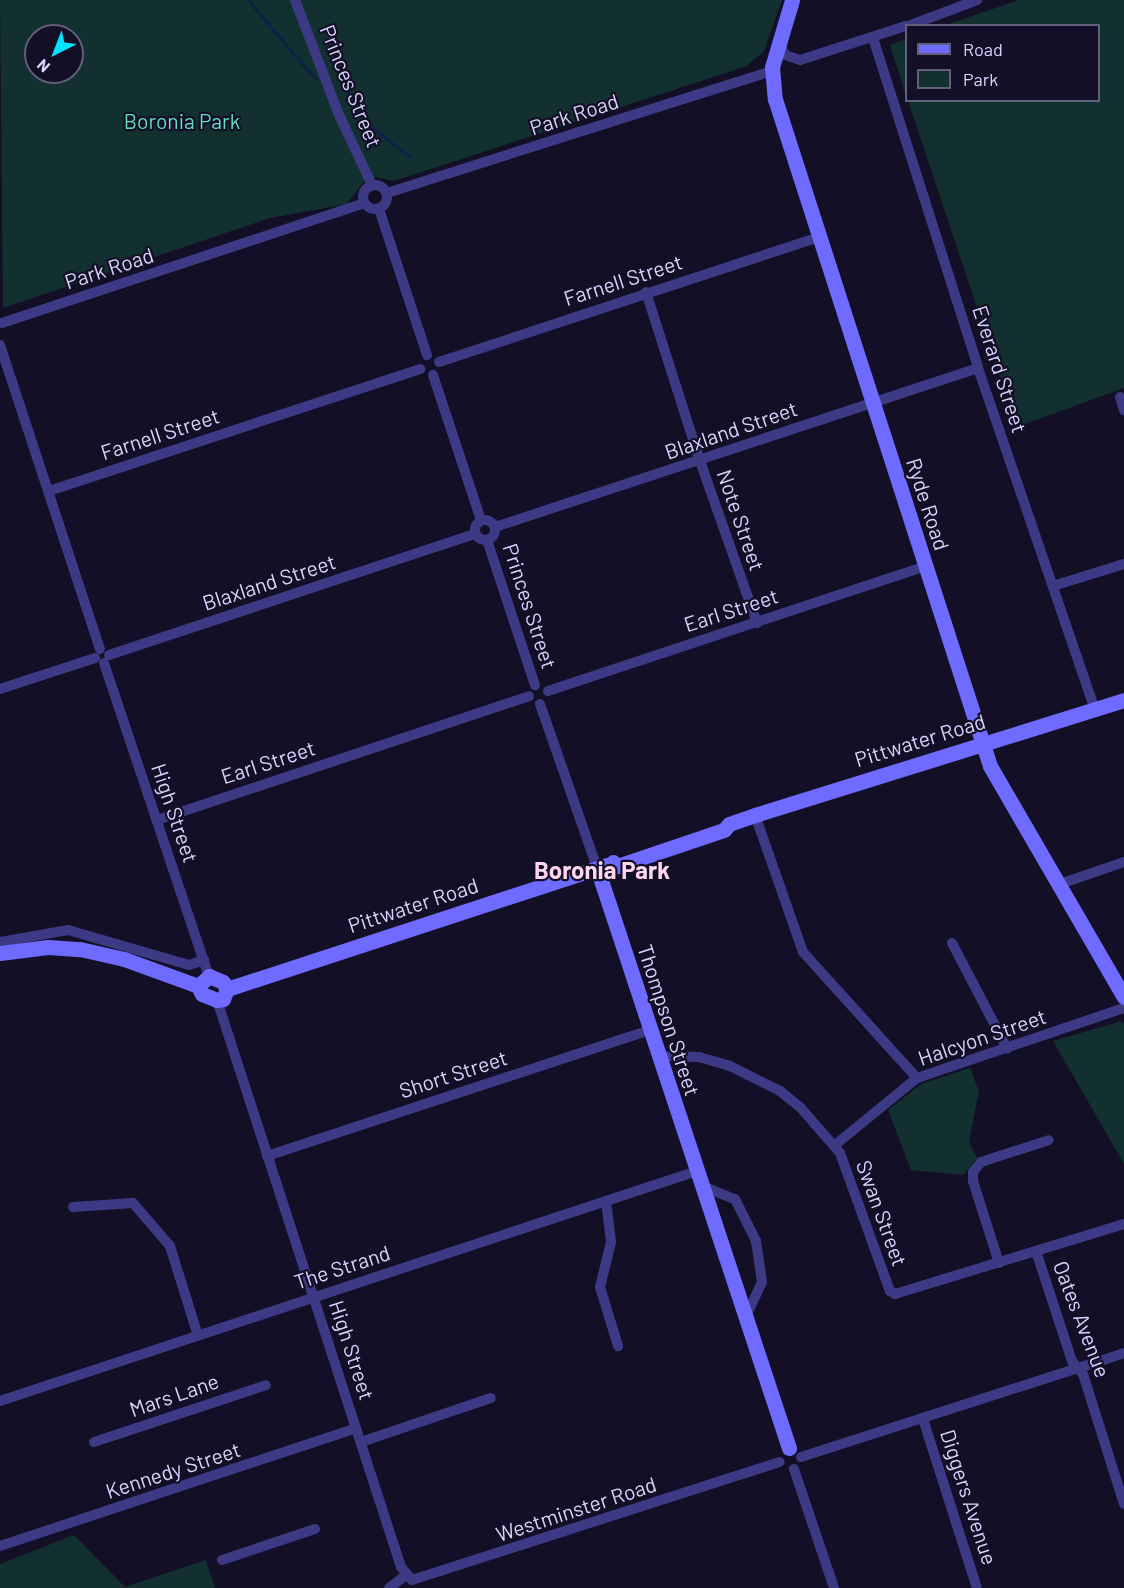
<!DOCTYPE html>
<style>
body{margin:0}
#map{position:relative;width:1124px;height:1588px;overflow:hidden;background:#130f26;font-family:Barlow,sans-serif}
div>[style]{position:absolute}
.green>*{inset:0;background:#12302f}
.stream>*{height:3px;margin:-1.5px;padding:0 1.5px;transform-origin:1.5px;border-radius:1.5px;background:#0c2248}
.street>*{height:10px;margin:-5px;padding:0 5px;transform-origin:5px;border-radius:5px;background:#3d3a85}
.street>.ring{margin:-5px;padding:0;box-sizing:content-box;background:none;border:10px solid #3d3a85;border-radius:50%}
.secondary>*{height:15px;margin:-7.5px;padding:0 7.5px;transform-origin:7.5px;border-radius:7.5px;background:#6f6bff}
span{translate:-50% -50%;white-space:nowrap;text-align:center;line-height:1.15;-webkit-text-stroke:4.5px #130f26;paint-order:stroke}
.street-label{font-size:21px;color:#d9d4ff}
.park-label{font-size:21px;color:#5fe0c0}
.quarter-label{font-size:24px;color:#ffd6f0;font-weight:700}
.legend{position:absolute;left:905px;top:24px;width:195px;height:78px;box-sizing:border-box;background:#130f26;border:2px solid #625e7d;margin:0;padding:8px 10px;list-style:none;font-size:18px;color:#d9d4ff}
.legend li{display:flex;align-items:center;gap:12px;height:30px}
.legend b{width:30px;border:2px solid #625e7d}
.north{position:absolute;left:24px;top:24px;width:60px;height:60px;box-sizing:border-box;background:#130f26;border:2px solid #625e7d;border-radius:50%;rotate:222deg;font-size:16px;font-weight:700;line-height:24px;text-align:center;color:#d9d4ff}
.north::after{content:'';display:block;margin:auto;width:21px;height:27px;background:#00e5ff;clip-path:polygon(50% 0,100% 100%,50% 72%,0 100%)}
</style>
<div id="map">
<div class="green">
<i style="clip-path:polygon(evenodd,0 0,782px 0,764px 51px,747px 66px,394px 181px,368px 176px,347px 204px,270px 218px,3px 308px,0 0,36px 36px,72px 36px,72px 72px,36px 72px,36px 36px)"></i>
<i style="clip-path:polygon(1019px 0,1124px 0,1124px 388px,1017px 427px,908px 101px,1098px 100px,1098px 26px,946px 25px)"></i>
<i style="clip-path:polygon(906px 39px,906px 96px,890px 45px)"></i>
<i style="clip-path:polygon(1122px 1021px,1124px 1024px,1124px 1164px,1053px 1041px)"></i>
<i style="clip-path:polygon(970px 1068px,979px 1091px,969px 1142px,977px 1158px,963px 1175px,911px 1170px,888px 1110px,921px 1084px)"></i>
<i style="clip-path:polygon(74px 1535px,125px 1587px,206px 1560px,215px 1588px,0 1588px,0 1564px)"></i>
</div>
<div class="stream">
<i style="left:248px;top:0;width:105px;rotate:49.6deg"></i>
<i style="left:339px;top:80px;width:48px;rotate:58.6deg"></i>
<i style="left:364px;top:121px;width:58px;rotate:38deg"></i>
</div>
<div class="street">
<i style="left:295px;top:0;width:125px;rotate:69deg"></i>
<i style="left:340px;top:117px;width:75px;rotate:64.8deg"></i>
<i style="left:908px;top:26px;width:74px;rotate:-20.6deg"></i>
<i style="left:873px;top:38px;width:346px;rotate:72.3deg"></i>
<i style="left:978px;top:368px;width:361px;rotate:71.1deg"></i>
<i style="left:779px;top:43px;width:13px;rotate:63deg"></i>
<i style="left:785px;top:55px;width:16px;rotate:18deg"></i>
<i style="left:800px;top:60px;width:111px;rotate:-17.8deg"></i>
<i class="ring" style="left:363px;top:185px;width:14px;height:14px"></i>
<i style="left:387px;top:193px;width:404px;rotate:-17.6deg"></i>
<i style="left:379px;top:209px;width:154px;rotate:71.8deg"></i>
<i style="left:646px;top:292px;width:177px;rotate:72.3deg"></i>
<i style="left:700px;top:461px;width:172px;rotate:70.6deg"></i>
<i style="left:2px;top:323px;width:382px;rotate:-18.3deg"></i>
<i style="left:0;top:345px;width:320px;rotate:71.8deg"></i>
<i style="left:439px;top:362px;width:401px;rotate:-18.2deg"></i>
<i style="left:433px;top:375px;width:153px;rotate:71.7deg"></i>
<i style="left:1120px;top:397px;width:14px;rotate:73deg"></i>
<i style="left:49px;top:491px;width:391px;rotate:-18.2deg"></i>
<i class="ring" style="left:475px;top:520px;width:10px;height:10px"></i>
<i style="left:495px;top:527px;width:508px;rotate:-18.22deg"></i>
<i style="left:487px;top:540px;width:153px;rotate:71.7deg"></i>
<i style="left:1053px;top:586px;width:74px;rotate:-17.2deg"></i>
<i style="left:109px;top:655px;width:385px;rotate:-18.3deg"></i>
<i style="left:104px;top:663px;width:330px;rotate:71.5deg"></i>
<i style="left:0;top:689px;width:100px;rotate:-18.1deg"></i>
<i style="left:548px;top:691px;width:399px;rotate:-18.3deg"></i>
<i style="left:540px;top:704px;width:174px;rotate:70.8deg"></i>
<i style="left:755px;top:815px;width:145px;rotate:70.7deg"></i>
<i style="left:803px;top:952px;width:170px;rotate:47.9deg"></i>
<i style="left:157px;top:820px;width:392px;rotate:-18.4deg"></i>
<i style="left:1057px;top:885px;width:71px;rotate:-18.9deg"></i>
<i style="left:0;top:942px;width:69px;rotate:-10deg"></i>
<i style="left:68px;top:930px;width:126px;rotate:16.1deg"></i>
<i style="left:189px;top:965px;width:16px;rotate:-18deg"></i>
<i style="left:952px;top:943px;width:119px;rotate:62.4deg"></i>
<i style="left:217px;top:1000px;width:596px;rotate:72.02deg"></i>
<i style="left:401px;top:1567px;width:17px;rotate:50deg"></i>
<i style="left:412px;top:1580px;width:386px;rotate:-17.8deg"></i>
<i style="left:659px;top:1056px;width:40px;rotate:1.4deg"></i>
<i style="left:699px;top:1057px;width:32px;rotate:16deg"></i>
<i style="left:730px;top:1066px;width:56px;rotate:26.6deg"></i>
<i style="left:780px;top:1091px;width:26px;rotate:39deg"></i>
<i style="left:800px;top:1107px;width:61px;rotate:49deg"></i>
<i style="left:840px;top:1153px;width:147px;rotate:70.1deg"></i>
<i style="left:890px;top:1291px;width:6px;rotate:31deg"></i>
<i style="left:895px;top:1294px;width:239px;rotate:-17deg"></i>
<i style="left:835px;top:1145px;width:106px;rotate:-39.3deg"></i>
<i style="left:917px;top:1078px;width:219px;rotate:-18.7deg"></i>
<i style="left:267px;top:1156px;width:404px;rotate:-18.2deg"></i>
<i style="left:702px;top:1186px;width:35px;rotate:22deg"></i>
<i style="left:735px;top:1199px;width:47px;rotate:63.4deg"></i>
<i style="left:756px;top:1241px;width:41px;rotate:81.7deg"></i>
<i style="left:762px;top:1282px;width:38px;rotate:115deg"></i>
<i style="left:606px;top:1201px;width:41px;rotate:83deg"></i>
<i style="left:611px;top:1242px;width:46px;rotate:103.7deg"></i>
<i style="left:600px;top:1287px;width:62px;rotate:73deg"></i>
<i style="left:73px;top:1207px;width:60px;rotate:-3.8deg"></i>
<i style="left:133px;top:1203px;width:57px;rotate:49.3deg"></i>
<i style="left:170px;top:1246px;width:94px;rotate:72.7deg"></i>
<i style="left:1036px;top:1251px;width:116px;rotate:71.9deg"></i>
<i style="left:1072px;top:1361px;width:17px;rotate:50deg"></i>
<i style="left:1083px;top:1374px;width:136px;rotate:72.5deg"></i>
<i style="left:999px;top:1263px;width:86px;rotate:-107.6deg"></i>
<i style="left:973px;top:1181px;width:9px;rotate:-90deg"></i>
<i style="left:973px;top:1172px;width:13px;rotate:-51deg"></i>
<i style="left:981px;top:1162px;width:71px;rotate:-17.9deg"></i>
<i style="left:0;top:1401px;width:734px;rotate:-18.26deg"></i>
<i style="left:923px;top:1419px;width:177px;rotate:72.3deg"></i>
<i style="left:94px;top:1442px;width:181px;rotate:-18.3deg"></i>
<i style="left:361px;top:1442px;width:137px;rotate:-18.7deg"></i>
<i style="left:801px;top:1457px;width:339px;rotate:-17.8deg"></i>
<i style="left:794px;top:1469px;width:126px;rotate:71.4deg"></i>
<i style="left:0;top:1546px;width:375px;rotate:-18.3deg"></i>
<i style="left:222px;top:1560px;width:98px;rotate:-18.4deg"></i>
<i style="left:389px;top:1588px;width:21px;rotate:-37deg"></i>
</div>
<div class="secondary">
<i style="left:792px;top:0;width:70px;rotate:106.6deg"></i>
<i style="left:772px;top:67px;width:32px;rotate:85deg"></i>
<i style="left:775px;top:99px;width:701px;rotate:72.13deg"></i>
<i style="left:990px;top:766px;width:267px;rotate:59.9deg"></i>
<i style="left:613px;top:862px;width:6px;rotate:45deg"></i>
<i style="left:617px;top:866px;width:113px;rotate:-18.6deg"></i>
<i style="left:724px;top:830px;width:8px;rotate:-50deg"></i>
<i style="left:729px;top:824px;width:28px;rotate:-19deg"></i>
<i style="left:755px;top:815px;width:387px;rotate:-17.3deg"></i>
<i style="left:597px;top:868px;width:611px;rotate:71.68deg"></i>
<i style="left:0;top:953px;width:48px;rotate:-7.1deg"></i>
<i style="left:48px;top:947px;width:32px;rotate:4deg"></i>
<i style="left:80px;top:949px;width:45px;rotate:12.8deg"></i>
<i style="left:124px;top:959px;width:79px;rotate:20deg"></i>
<i style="left:198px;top:986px;width:9px;rotate:63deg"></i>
<i style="left:202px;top:994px;width:16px;rotate:22deg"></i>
<i style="left:217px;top:1000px;width:6px;rotate:-9deg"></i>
<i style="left:223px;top:999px;width:11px;rotate:-68deg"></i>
<i style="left:198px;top:986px;width:15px;rotate:-42deg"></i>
<i style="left:209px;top:976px;width:15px;rotate:23deg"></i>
<i style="left:223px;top:982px;width:8px;rotate:60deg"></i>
<i style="left:227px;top:989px;width:399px;rotate:-18.1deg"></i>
</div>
<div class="street-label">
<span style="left:351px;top:86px;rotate:68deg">Princes Street</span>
<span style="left:574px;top:114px;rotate:-18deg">Park Road</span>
<span style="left:109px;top:268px;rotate:-18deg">Park Road</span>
<span style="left:623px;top:280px;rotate:-18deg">Farnell Street</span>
<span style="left:1000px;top:369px;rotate:72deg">Everard Street</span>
<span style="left:731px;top:430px;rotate:-19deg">Blaxland Street</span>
<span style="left:160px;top:434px;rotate:-18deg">Farnell Street</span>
<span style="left:928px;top:504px;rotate:72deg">Ryde Road</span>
<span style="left:741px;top:520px;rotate:71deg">Note Street</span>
<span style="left:269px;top:582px;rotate:-18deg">Blaxland Street</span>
<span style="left:530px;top:606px;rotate:72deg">Princes Street</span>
<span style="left:731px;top:610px;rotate:-18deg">Earl Street</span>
<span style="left:920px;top:740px;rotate:-17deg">Pittwater Road</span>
<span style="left:268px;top:762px;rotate:-18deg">Earl Street</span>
<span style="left:175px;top:813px;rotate:71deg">High Street</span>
<span style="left:413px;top:905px;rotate:-18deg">Pittwater Road</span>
<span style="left:669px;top:1020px;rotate:72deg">Thompson Street</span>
<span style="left:982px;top:1037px;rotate:-19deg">Halcyon Street</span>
<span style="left:453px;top:1074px;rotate:-18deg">Short Street</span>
<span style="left:882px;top:1213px;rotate:70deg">Swan Street</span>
<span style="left:342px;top:1267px;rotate:-18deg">The Strand</span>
<span style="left:1082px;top:1319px;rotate:69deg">Oates Avenue</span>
<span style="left:352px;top:1350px;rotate:72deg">High Street</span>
<span style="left:174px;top:1395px;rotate:-19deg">Mars Lane</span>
<span style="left:173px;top:1470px;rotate:-18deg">Kennedy Street</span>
<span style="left:969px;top:1497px;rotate:72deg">Diggers Avenue</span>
<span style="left:576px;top:1509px;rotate:-18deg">Westminster Road</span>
</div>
<div class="park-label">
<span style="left:182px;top:121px">Boronia Park</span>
</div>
<div class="quarter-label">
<span style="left:602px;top:870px">Boronia Park</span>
</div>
<ul class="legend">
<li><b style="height:8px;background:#6f6bff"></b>Road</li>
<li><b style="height:16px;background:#12302f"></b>Park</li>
</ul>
<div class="north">N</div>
</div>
